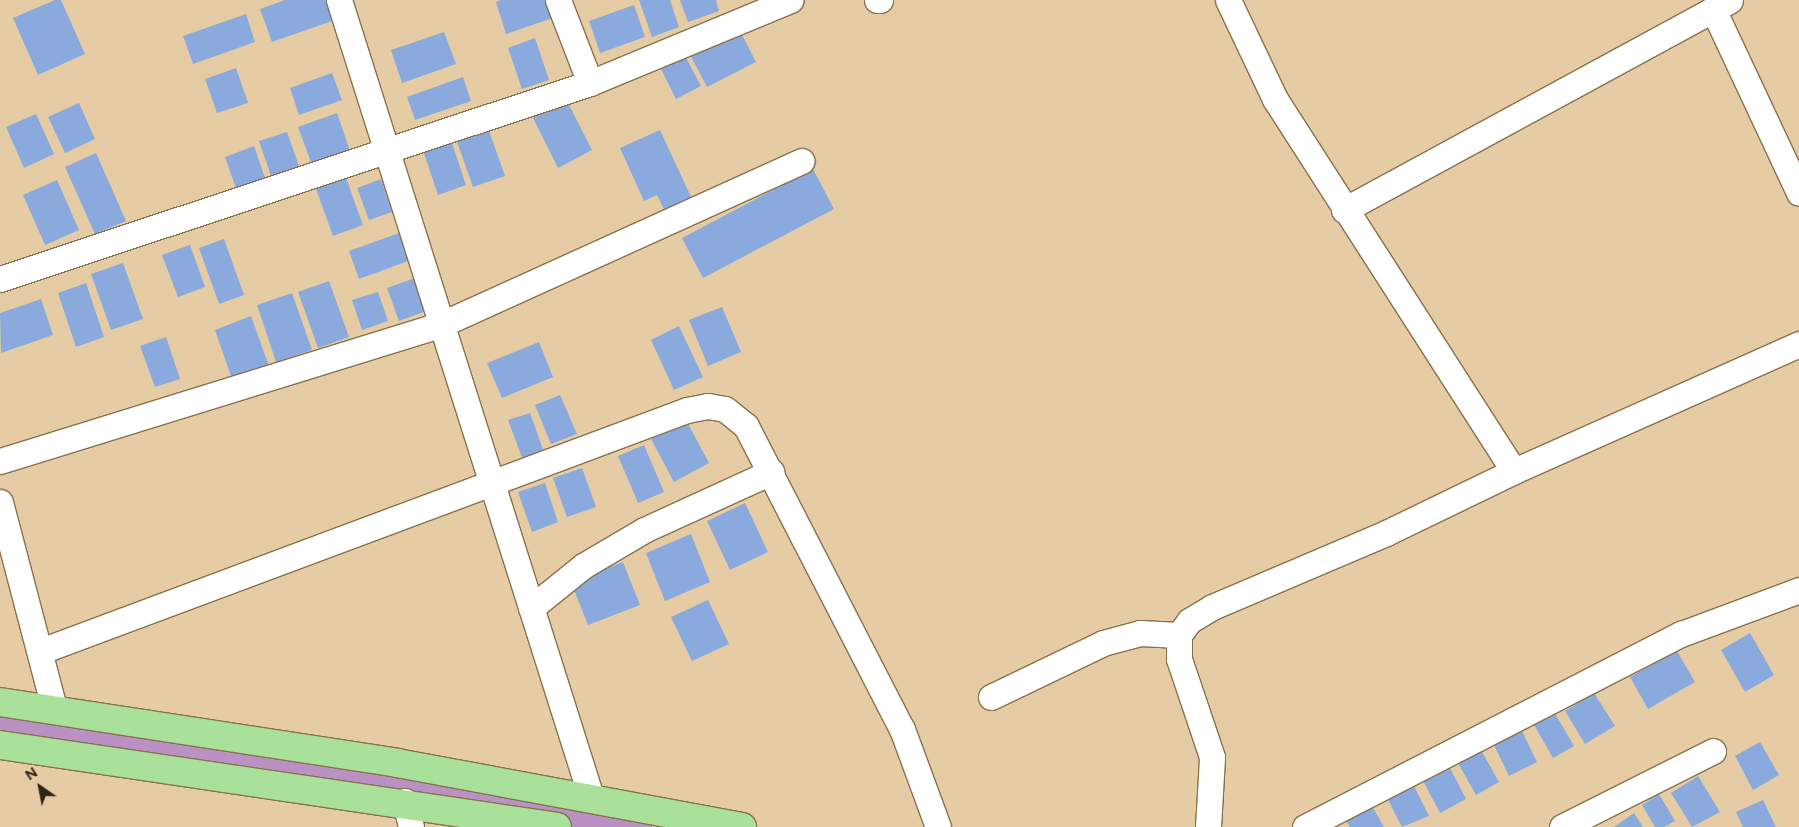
<!DOCTYPE html>
<style>
body{margin:0}
#map{position:relative;width:1799px;height:827px;overflow:hidden;background:#e5cca4;font-family:Figtree,sans-serif}
div>[style]{position:absolute}
.canal>*{height:29px;margin:-14.5px;padding:0 14.5px;transform-origin:14.5px;border-radius:14.5px;background:#b992c3}
.building>*{inset:0;background:#8aaadd}
.roads{filter:drop-shadow(1px 0 #88714c) drop-shadow(-1px 0 #88714c) drop-shadow(0 1px #88714c) drop-shadow(0 -1px #88714c)}
.street>*{height:25px;margin:-12.5px;padding:0 12.5px;transform-origin:12.5px;border-radius:12.5px;background:#fff}
.primary>*{height:28px;margin:-14px;padding:0 14px;transform-origin:14px;border-radius:14px;background:#a9e19a}
span{translate:-50% -50%;white-space:nowrap;text-align:center;line-height:1.15;-webkit-text-stroke:5px #e5cca4;paint-order:stroke}
.north{position:absolute;left:15px;top:762px;width:50px;height:50px;-webkit-text-stroke:4px #e5cca4;paint-order:stroke;rotate:327deg;font-size:14px;font-weight:700;line-height:20px;text-align:center;color:#2e2415}
.north::after{content:'';display:block;margin:auto;width:18px;height:22px;background:#2e2415;clip-path:polygon(50% 0,100% 100%,50% 72%,0 100%)}
</style>
<div id="map">
<div class="canal">
<i style="left:0;top:726px;width:238px;rotate:7.7deg"></i>
<i style="left:236px;top:758px;width:407px;rotate:9.8deg"></i>
</div>
<div class="building">
<i style="clip-path:polygon(55px 0,61px 0,85px 54px,38px 75px,13px 18px)"></i>
<i style="clip-path:polygon(285px 0,328px 0,335px 20px,272px 42px,260px 9px)"></i>
<i style="clip-path:polygon(501px 0,546px 0,553px 18px,506px 34px,496px 2px)"></i>
<i style="clip-path:polygon(639px 0,670px 0,679px 27px,652px 37px)"></i>
<i style="clip-path:polygon(680px 0,716px 0,719px 11px,688px 22px)"></i>
<i style="clip-path:polygon(634px 5px,645px 37px,600px 53px,589px 21px)"></i>
<i style="clip-path:polygon(246px 14px,255px 42px,193px 64px,183px 36px)"></i>
<i style="clip-path:polygon(737px 25px,756px 62px,707px 87px,688px 51px)"></i>
<i style="clip-path:polygon(444px 32px,456px 64px,402px 83px,391px 50px)"></i>
<i style="clip-path:polygon(535px 38px,549px 80px,522px 89px,508px 48px)"></i>
<i style="clip-path:polygon(682px 50px,701px 86px,676px 99px,658px 63px)"></i>
<i style="clip-path:polygon(236px 68px,248px 103px,217px 113px,205px 79px)"></i>
<i style="clip-path:polygon(332px 73px,342px 100px,299px 115px,290px 88px)"></i>
<i style="clip-path:polygon(463px 77px,471px 101px,415px 120px,407px 97px)"></i>
<i style="clip-path:polygon(566px 99px,592px 150px,558px 168px,532px 116px)"></i>
<i style="clip-path:polygon(79px 103px,95px 139px,65px 153px,48px 117px)"></i>
<i style="clip-path:polygon(337px 113px,350px 151px,312px 165px,298px 127px)"></i>
<i style="clip-path:polygon(36px 114px,54px 154px,24px 168px,6px 127px)"></i>
<i style="clip-path:polygon(488px 128px,505px 176px,473px 187px,456px 139px)"></i>
<i style="clip-path:polygon(660px 130px,692px 199px,665px 211px,657px 195px,644px 201px,620px 148px)"></i>
<i style="clip-path:polygon(287px 132px,300px 169px,272px 179px,259px 141px)"></i>
<i style="clip-path:polygon(451px 140px,466px 185px,438px 195px,423px 150px)"></i>
<i style="clip-path:polygon(254px 146px,266px 181px,237px 191px,225px 157px)"></i>
<i style="clip-path:polygon(96px 153px,126px 221px,95px 234px,65px 167px)"></i>
<i style="clip-path:polygon(813px 169px,834px 209px,703px 278px,682px 238px)"></i>
<i style="clip-path:polygon(346px 178px,363px 225px,333px 236px,316px 189px)"></i>
<i style="clip-path:polygon(381px 179px,392px 212px,369px 220px,357px 188px)"></i>
<i style="clip-path:polygon(57px 180px,79px 230px,45px 245px,23px 195px)"></i>
<i style="clip-path:polygon(402px 232px,411px 260px,359px 279px,349px 251px)"></i>
<i style="clip-path:polygon(224px 239px,244px 295px,219px 304px,199px 248px)"></i>
<i style="clip-path:polygon(190px 245px,205px 287px,178px 297px,162px 255px)"></i>
<i style="clip-path:polygon(123px 263px,143px 319px,111px 330px,91px 274px)"></i>
<i style="clip-path:polygon(415px 278px,426px 311px,399px 321px,387px 288px)"></i>
<i style="clip-path:polygon(329px 281px,349px 337px,318px 348px,298px 292px)"></i>
<i style="clip-path:polygon(86px 283px,104px 337px,76px 347px,58px 293px)"></i>
<i style="clip-path:polygon(378px 292px,388px 321px,362px 330px,352px 300px)"></i>
<i style="clip-path:polygon(292px 293px,312px 350px,276px 362px,257px 305px)"></i>
<i style="clip-path:polygon(41px 299px,53px 335px,1px 353px,0 313px)"></i>
<i style="clip-path:polygon(722px 307px,741px 352px,708px 366px,689px 320px)"></i>
<i style="clip-path:polygon(251px 316px,270px 369px,233px 382px,215px 330px)"></i>
<i style="clip-path:polygon(679px 326px,703px 377px,674px 390px,651px 340px)"></i>
<i style="clip-path:polygon(166px 337px,180px 379px,155px 387px,140px 346px)"></i>
<i style="clip-path:polygon(539px 342px,553px 377px,502px 398px,487px 363px)"></i>
<i style="clip-path:polygon(560px 395px,577px 434px,551px 444px,535px 405px)"></i>
<i style="clip-path:polygon(530px 413px,544px 452px,523px 460px,508px 420px)"></i>
<i style="clip-path:polygon(686px 420px,709px 463px,674px 482px,651px 439px)"></i>
<i style="clip-path:polygon(644px 445px,664px 492px,638px 503px,618px 456px)"></i>
<i style="clip-path:polygon(582px 468px,596px 507px,567px 517px,553px 478px)"></i>
<i style="clip-path:polygon(545px 483px,558px 522px,532px 532px,518px 492px)"></i>
<i style="clip-path:polygon(745px 503px,768px 552px,730px 570px,707px 521px)"></i>
<i style="clip-path:polygon(691px 534px,710px 582px,665px 601px,646px 553px)"></i>
<i style="clip-path:polygon(623px 562px,640px 605px,588px 625px,571px 582px)"></i>
<i style="clip-path:polygon(708px 600px,729px 644px,692px 661px,671px 617px)"></i>
<i style="clip-path:polygon(1750px 633px,1774px 675px,1745px 692px,1721px 650px)"></i>
<i style="clip-path:polygon(1677px 651px,1695px 682px,1648px 709px,1630px 677px)"></i>
<i style="clip-path:polygon(1594px 693px,1615px 726px,1585px 744px,1565px 711px)"></i>
<i style="clip-path:polygon(1554px 712px,1574px 746px,1553px 758px,1533px 723px)"></i>
<i style="clip-path:polygon(1520px 727px,1537px 762px,1509px 776px,1492px 741px)"></i>
<i style="clip-path:polygon(1760px 742px,1779px 775px,1753px 790px,1735px 756px)"></i>
<i style="clip-path:polygon(1481px 750px,1499px 782px,1476px 795px,1458px 763px)"></i>
<i style="clip-path:polygon(1448px 764px,1466px 799px,1440px 813px,1421px 777px)"></i>
<i style="clip-path:polygon(1698px 776px,1720px 812px,1692px 827px,1671px 793px)"></i>
<i style="clip-path:polygon(1412px 782px,1429px 816px,1402px 827px,1386px 796px)"></i>
<i style="clip-path:polygon(1659px 794px,1675px 821px,1664px 827px,1655px 827px,1642px 805px)"></i>
<i style="clip-path:polygon(1763px 800px,1776px 827px,1743px 827px,1736px 812px)"></i>
<i style="clip-path:polygon(1372px 806px,1384px 827px,1350px 827px,1346px 821px)"></i>
<i style="clip-path:polygon(1634px 813px,1643px 827px,1614px 827px)"></i>
</div>
<div class="roads">
<div class="street">
<i style="left:339px;top:0;width:839px;rotate:72.45deg"></i>
<i style="left:558px;top:0;width:89px;rotate:68.9deg"></i>
<i style="left:877px;top:0;width:3px"></i>
<i style="left:1228px;top:0;width:110px;rotate:64.6deg"></i>
<i style="left:1275px;top:99px;width:442px;rotate:57.3deg"></i>
<i style="left:1713px;top:9px;width:203px;rotate:64.9deg"></i>
<i style="left:1344px;top:210px;width:439px;rotate:-28.5deg"></i>
<i style="left:0;top:279px;width:622px;rotate:-18.38deg"></i>
<i style="left:590px;top:83px;width:217px;rotate:-22.5deg"></i>
<i style="left:0;top:461px;width:461px;rotate:-17.2deg"></i>
<i style="left:440px;top:325px;width:397px;rotate:-24.4deg"></i>
<i style="left:0;top:502px;width:213px;rotate:75.3deg"></i>
<i style="left:531px;top:608px;width:67px;rotate:-38.9deg"></i>
<i style="left:583px;top:566px;width:71px;rotate:-30.5deg"></i>
<i style="left:644px;top:530px;width:140px;rotate:-24.5deg"></i>
<i style="left:41px;top:651px;width:689px;rotate:-20.46deg"></i>
<i style="left:687px;top:410px;width:21px;rotate:-11deg"></i>
<i style="left:708px;top:406px;width:17px;rotate:10deg"></i>
<i style="left:725px;top:409px;width:27px;rotate:39deg"></i>
<i style="left:746px;top:426px;width:341px;rotate:62.8deg"></i>
<i style="left:902px;top:729px;width:104px;rotate:69.8deg"></i>
<i style="left:991px;top:697px;width:124px;rotate:-25.7deg"></i>
<i style="left:1103px;top:643px;width:38px;rotate:-15deg"></i>
<i style="left:1140px;top:633px;width:39px;rotate:3deg"></i>
<i style="left:405px;top:801px;width:27px;rotate:77deg"></i>
<i style="left:1208px;top:827px;width:70px;rotate:-86.7deg"></i>
<i style="left:1212px;top:757px;width:103px;rotate:-108.6deg"></i>
<i style="left:1179px;top:659px;width:24px;rotate:-90deg"></i>
<i style="left:1179px;top:635px;width:17px;rotate:-54deg"></i>
<i style="left:1189px;top:621px;width:27px;rotate:-31deg"></i>
<i style="left:1212px;top:607px;width:189px;rotate:-23deg"></i>
<i style="left:1386px;top:533px;width:142px;rotate:-25.8deg"></i>
<i style="left:1514px;top:471px;width:312px;rotate:-24deg"></i>
<i style="left:1305px;top:827px;width:423px;rotate:-27.2deg"></i>
<i style="left:1681px;top:634px;width:126px;rotate:-20.4deg"></i>
<i style="left:1562px;top:827px;width:169px;rotate:-26.7deg"></i>
</div>
<div class="primary">
<i style="left:0;top:702px;width:402px;rotate:8.7deg"></i>
<i style="left:397px;top:763px;width:351px;rotate:10.5deg"></i>
<i style="left:0;top:745px;width:563px;rotate:8.37deg"></i>
</div>
</div>
<div class="north">N</div>
</div>
